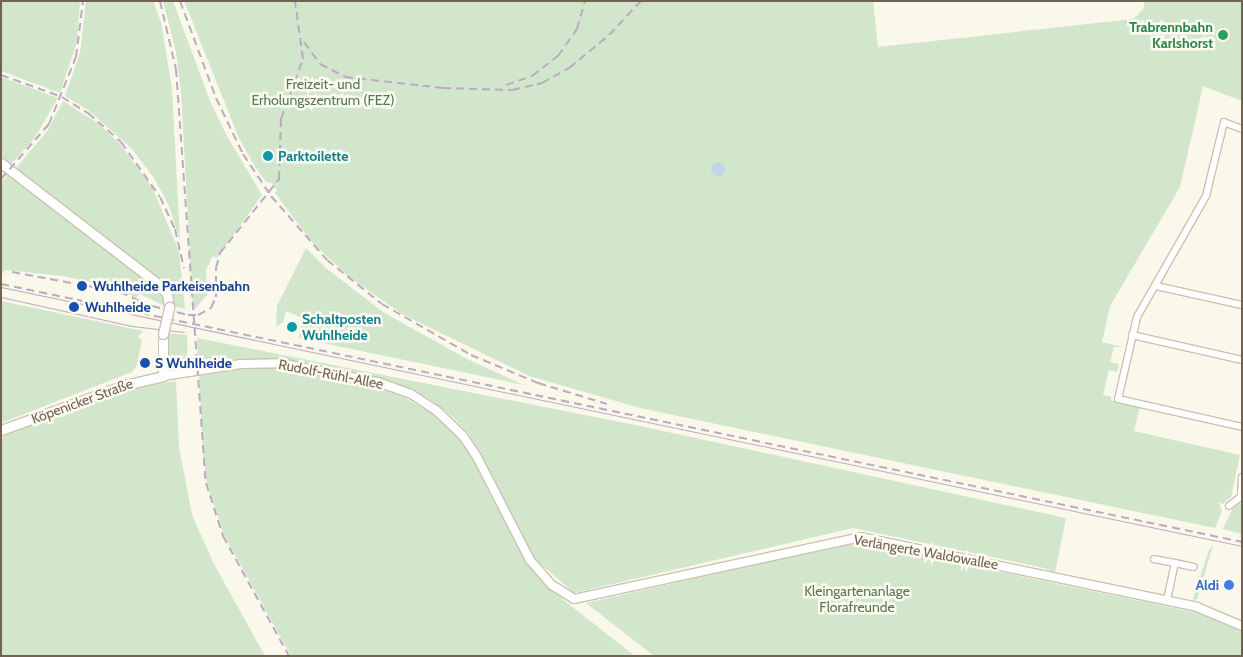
<!DOCTYPE html>
<meta charset="utf-8">
<style>
body{margin:0}
#map{position:relative;width:1243px;height:657px;overflow:hidden;background:#faf7eb;font-family:Cabin,sans-serif}
div>[style]{position:absolute}
.green>*{inset:0;background:#d1e6cb}
.water>*{inset:0;background:#c1d7e2}
.round{border-radius:50%}
.roads{filter:drop-shadow(1px 0 #cbc2b2) drop-shadow(-1px 0 #cbc2b2) drop-shadow(0 1px #cbc2b2) drop-shadow(0 -1px #cbc2b2)}
.minor>*{height:6px;margin:-3px;padding:0 3px;transform-origin:3px;border-radius:3px;background:#fff}
.tertiary>*{height:8px;margin:-4px;padding:0 4px;transform-origin:4px;border-radius:4px;background:#fff}
.secondary>*{height:9px;margin:-4.5px;padding:0 4.5px;transform-origin:4.5px;border-radius:4.5px;background:#fff}
.tram>*{height:1px;margin:-0.5px;padding:0 0.5px;transform-origin:0.5px;border-radius:0.5px;background:#bcaac3}
.rail>*{height:2px;margin-top:-1px;transform-origin:0;background:repeating-linear-gradient(90deg,#bcaac3 0 8px,transparent 0 13px)}
.bridges{filter:drop-shadow(1px 0 #cdc2b0) drop-shadow(-1px 0 #cdc2b0) drop-shadow(0 1px #cdc2b0) drop-shadow(0 -1px #cdc2b0)}
.secondary-bridge>*{height:9px;margin:-4.5px;padding:0 4.5px;transform-origin:4.5px;border-radius:4.5px;background:#fff}
.dots>*{width:14px;height:14px;translate:-50% -50%;box-sizing:border-box;border:2px solid #fdfaf1;border-radius:50%}
span{translate:-50% -50%;white-space:nowrap;text-align:center;line-height:1.15;-webkit-text-stroke:5px #fdfaf1;paint-order:stroke}
.leisure-label{font-size:14px;color:#27864d;font-weight:700}
.right{translate:-100% -50%;text-align:right}
.park-label{font-size:14px;color:#537b4e}
.culture-label{font-size:14px;color:#0d838f;font-weight:700}
.left{translate:0 -50%;text-align:left}
.transit-label{font-size:14px;color:#164399;font-weight:700}
.street-label{font-size:14px;color:#726351}
.shop-label{font-size:14px;color:#366cbe;font-weight:700}
.frame{position:absolute;inset:0;border:2px solid #726351;pointer-events:none}
</style>
<div id="map">
<div class="green">
<i style="clip-path:polygon(1px 1px,80px 1px,77px 42px,60px 93px,1px 71px)"></i>
<i style="clip-path:polygon(86px 1px,153px 1px,161px 22px,172px 89px,180px 240px,169px 206px,154px 178px,132px 149px,88px 110px,65px 96px,80px 53px)"></i>
<i style="clip-path:polygon(163px 1px,173px 1px,210px 101px,228px 138px,262px 195px,217px 258px,213px 256px,211px 259px,206px 270px,207px 295px,193px 311px,181px 92px,176px 52px)"></i>
<i style="clip-path:polygon(184px 1px,873px 1px,878px 47px,1133px 19px,1143px 10px,1145px 1px,1242px 1px,1242px 101px,1203px 86px,1180px 187px,1110px 306px,1102px 342px,1123px 347px,1114px 347px,1110px 362px,1119px 364px,1117px 372px,1109px 370px,1103px 395px,1111px 397px,1111px 400px,1140px 407px,1134px 431px,1240px 455px,1231px 497px,1223px 504px,1219px 502px,1222px 511px,1215px 528px,640px 408px,529px 376px,402px 314px,349px 277px,311px 241px,275px 193px,277px 190px,271px 183px,266px 182px,254px 165px,239px 138px)"></i>
<i style="clip-path:polygon(1px 77px,58px 98px,34px 139px,9px 166px,1px 160px)"></i>
<i style="clip-path:polygon(63px 101px,99px 124px,120px 144px,152px 187px,179px 251px,185px 309px,173px 306px,173px 298px,15px 169px,48px 130px)"></i>
<i style="clip-path:polygon(10px 173px,158px 290px,164px 296px,165px 306px,140px 294px,136px 297px,101px 284px,62px 276px,5px 270px,1px 276px,1px 182px)"></i>
<i style="clip-path:polygon(306px 248px,326px 268px,383px 312px,467px 359px,524px 385px,299px 338px,302px 318px,286px 311px,283px 322px,276px 327px,277px 306px)"></i>
<i style="clip-path:polygon(1px 301px,143px 331px,138px 337px,142px 340px,136px 367px,132px 372px,1px 423px)"></i>
<i style="clip-path:polygon(167px 333px,187px 335px,188px 368px,173px 367px,165px 344px)"></i>
<i style="clip-path:polygon(197px 338px,640px 426px,1066px 518px,1055px 573px,1044px 568px,853px 528px,574px 593px,535px 559px,469px 434px,452px 416px,427px 397px,376px 377px,287px 361px,239px 360px,198px 367px)"></i>
<i style="clip-path:polygon(270px 366px,391px 390px,433px 414px,453px 430px,477px 464px,512px 535px,540px 576px,566px 602px,635px 656px,291px 656px,224px 535px,207px 484px,203px 454px,199px 374px)"></i>
<i style="clip-path:polygon(176px 381px,179px 447px,192px 515px,214px 564px,265px 656px,1px 656px,1px 435px,127px 389px)"></i>
<i style="clip-path:polygon(1242px 503px,1242px 534px,1223px 529px,1234px 506px)"></i>
<i style="clip-path:polygon(857px 542px,1212px 616px,1242px 632px,1242px 656px,654px 656px,586px 603px)"></i>
<i style="clip-path:polygon(1213px 545px,1197px 600px,1193px 599px,1209px 550px)"></i>
</div>
<div class="water">
<i class="round" style="left:711px;top:162px;width:14px;height:14px"></i>
</div>
<div class="roads">
<div class="minor">
<i style="left:1242px;top:129px;width:19px;rotate:-159deg"></i>
<i style="left:1224px;top:122px;width:76px;rotate:103.7deg"></i>
<i style="left:1206px;top:196px;width:139px;rotate:119.7deg"></i>
<i style="left:1137px;top:317px;width:84px;rotate:103deg"></i>
<i style="left:1118px;top:399px;width:127px;rotate:12.7deg"></i>
<i style="left:1156px;top:286px;width:88px;rotate:12.5deg"></i>
<i style="left:1132px;top:335px;width:113px;rotate:12.8deg"></i>
<i style="left:1241px;top:496px;width:19px;rotate:-87deg"></i>
<i style="left:1229px;top:506px;width:16px;rotate:-38deg"></i>
<i style="left:1154px;top:559px;width:21px;rotate:11deg"></i>
<i style="left:1167px;top:600px;width:38px;rotate:-78deg"></i>
<i style="left:1175px;top:563px;width:19px;rotate:12deg"></i>
</div>
<div class="tertiary">
<i style="left:163px;top:376px;width:79px;rotate:-8.7deg"></i>
<i style="left:241px;top:364px;width:39px;rotate:-1deg"></i>
<i style="left:280px;top:363px;width:100px;rotate:11deg"></i>
<i style="left:378px;top:382px;width:35px;rotate:20deg"></i>
<i style="left:411px;top:394px;width:30px;rotate:33deg"></i>
<i style="left:436px;top:410px;width:37px;rotate:44deg"></i>
<i style="left:463px;top:436px;width:25px;rotate:56deg"></i>
<i style="left:477px;top:457px;width:116px;rotate:62.8deg"></i>
<i style="left:530px;top:560px;width:33px;rotate:49deg"></i>
<i style="left:552px;top:585px;width:26px;rotate:32deg"></i>
<i style="left:574px;top:599px;width:293px;rotate:-12.2deg"></i>
<i style="left:860px;top:537px;width:344px;rotate:11.7deg"></i>
<i style="left:1197px;top:607px;width:49px;rotate:22.9deg"></i>
</div>
<div class="secondary">
<i style="left:1px;top:163px;width:202px;rotate:37.6deg"></i>
<i style="left:161px;top:286px;width:10px;rotate:53deg"></i>
<i style="left:167px;top:294px;width:13px;rotate:81deg"></i>
<i style="left:1px;top:430px;width:132px;rotate:-19.9deg"></i>
<i style="left:125px;top:385px;width:39px;rotate:-13deg"></i>
<i style="left:163px;top:376px;width:42px;rotate:-90deg"></i>
</div>
</div>
<div class="tram">
<i style="left:1px;top:287px;width:1268px;rotate:11.79deg"></i>
<i style="left:1px;top:297px;width:134px;rotate:12.5deg"></i>
<i style="left:132px;top:326px;width:52px;rotate:6.6deg"></i>
</div>
<div class="rail">
<i style="left:160px;top:1px;width:70px;rotate:76.8deg"></i>
<i style="left:176px;top:69px;width:415px;rotate:85.9deg"></i>
<i style="left:206px;top:483px;width:56px;rotate:72.2deg"></i>
<i style="left:223px;top:536px;width:137px;rotate:61.2deg"></i>
<i style="left:180px;top:1px;width:103px;rotate:69.6deg"></i>
<i style="left:216px;top:98px;width:62px;rotate:64.3deg"></i>
<i style="left:243px;top:154px;width:50px;rotate:56.3deg"></i>
<i style="left:271px;top:196px;width:85px;rotate:48.8deg"></i>
<i style="left:327px;top:260px;width:70px;rotate:38.7deg"></i>
<i style="left:382px;top:304px;width:103px;rotate:29.8deg"></i>
<i style="left:471px;top:355px;width:73px;rotate:22.7deg"></i>
<i style="left:538px;top:383px;width:72px;rotate:16.9deg"></i>
<i style="left:304px;top:42px;width:27px;rotate:54deg"></i>
<i style="left:320px;top:64px;width:28px;rotate:27deg"></i>
<i style="left:345px;top:77px;width:99px;rotate:6.4deg"></i>
<i style="left:443px;top:88px;width:69px;rotate:1.7deg"></i>
<i style="left:512px;top:90px;width:31px;rotate:-13deg"></i>
<i style="left:542px;top:83px;width:31px;rotate:-29deg"></i>
<i style="left:569px;top:68px;width:52px;rotate:-39.5deg"></i>
<i style="left:609px;top:35px;width:47px;rotate:-46.7deg"></i>
<i style="left:1px;top:75px;width:65px;rotate:19.8deg"></i>
<i style="left:62px;top:97px;width:31px;rotate:32deg"></i>
<i style="left:88px;top:113px;width:44px;rotate:41.3deg"></i>
<i style="left:121px;top:142px;width:67px;rotate:54.7deg"></i>
<i style="left:160px;top:197px;width:35px;rotate:65deg"></i>
<i style="left:175px;top:229px;width:40px;rotate:77deg"></i>
<i style="left:506px;top:85px;width:28px;rotate:-19deg"></i>
<i style="left:532px;top:76px;width:33px;rotate:-38deg"></i>
<i style="left:558px;top:56px;width:33px;rotate:-55deg"></i>
<i style="left:577px;top:29px;width:29px;rotate:-74deg"></i>
<i style="left:1px;top:179px;width:73px;rotate:-48.9deg"></i>
<i style="left:49px;top:124px;width:72px;rotate:-68.1deg"></i>
<i style="left:76px;top:57px;width:56px;rotate:-82.9deg"></i>
<i style="left:12px;top:272px;width:110px;rotate:10.5deg"></i>
<i style="left:120px;top:292px;width:35px;rotate:24deg"></i>
<i style="left:152px;top:306px;width:37px;rotate:14deg"></i>
<i style="left:188px;top:315px;width:10px"></i>
<i style="left:198px;top:315px;width:15px;rotate:-28deg"></i>
<i style="left:211px;top:308px;width:12px;rotate:-66deg"></i>
<i style="left:216px;top:297px;width:29px;rotate:-90deg"></i>
<i style="left:216px;top:268px;width:16px;rotate:-75deg"></i>
<i style="left:220px;top:253px;width:95px;rotate:-51.4deg"></i>
<i style="left:279px;top:179px;width:60px;rotate:-88.1deg"></i>
<i style="left:281px;top:119px;width:64px;rotate:-69.9deg"></i>
<i style="left:303px;top:59px;width:59px;rotate:-97.9deg"></i>
<i style="left:1px;top:284px;width:1268px;rotate:11.74deg"></i>
</div>
<div class="bridges">
<div class="secondary-bridge">
<i style="left:163px;top:334px;width:28px;rotate:-77deg"></i>
</div>
</div>
<div class="dots">
<i style="left:1223px;top:35px;background:#2e9e5b"></i>
<i style="left:268px;top:156px;background:#0f9aa8"></i>
<i style="left:82px;top:286px;background:#1a4fb4"></i>
<i style="left:74px;top:307px;background:#1a4fb4"></i>
<i style="left:292px;top:327px;background:#0f9aa8"></i>
<i style="left:145px;top:363px;background:#1a4fb4"></i>
<i style="left:1229px;top:585px;background:#3f7fe0"></i>
</div>
<div class="leisure-label">
<span class="right" style="left:1213px;top:35px">Trabrennbahn<br>Karlshorst</span>
</div>
<div class="park-label">
<span style="left:323px;top:92px">Freizeit- und<br>Erholungszentrum (FEZ)</span>
<span style="left:857px;top:599px">Kleingartenanlage<br>Florafreunde</span>
</div>
<div class="culture-label">
<span class="left" style="left:278px;top:156px">Parktoilette</span>
<span class="left" style="left:302px;top:327px">Schaltposten<br>Wuhlheide</span>
</div>
<div class="transit-label">
<span class="left" style="left:93px;top:286px">Wuhlheide Parkeisenbahn</span>
<span class="left" style="left:85px;top:307px">Wuhlheide</span>
<span class="left" style="left:155px;top:363px">S Wuhlheide</span>
</div>
<div class="street-label">
<span style="left:331px;top:374px;rotate:11deg">Rudolf-Rühl-Allee</span>
<span style="left:82px;top:401px;rotate:-20deg">Köpenicker Straße</span>
<span style="left:926px;top:552px;rotate:10deg">Verlängerte Waldowallee</span>
</div>
<div class="shop-label">
<span class="right" style="left:1219px;top:585px">Aldi</span>
</div>
<div class="frame"></div>
</div>
